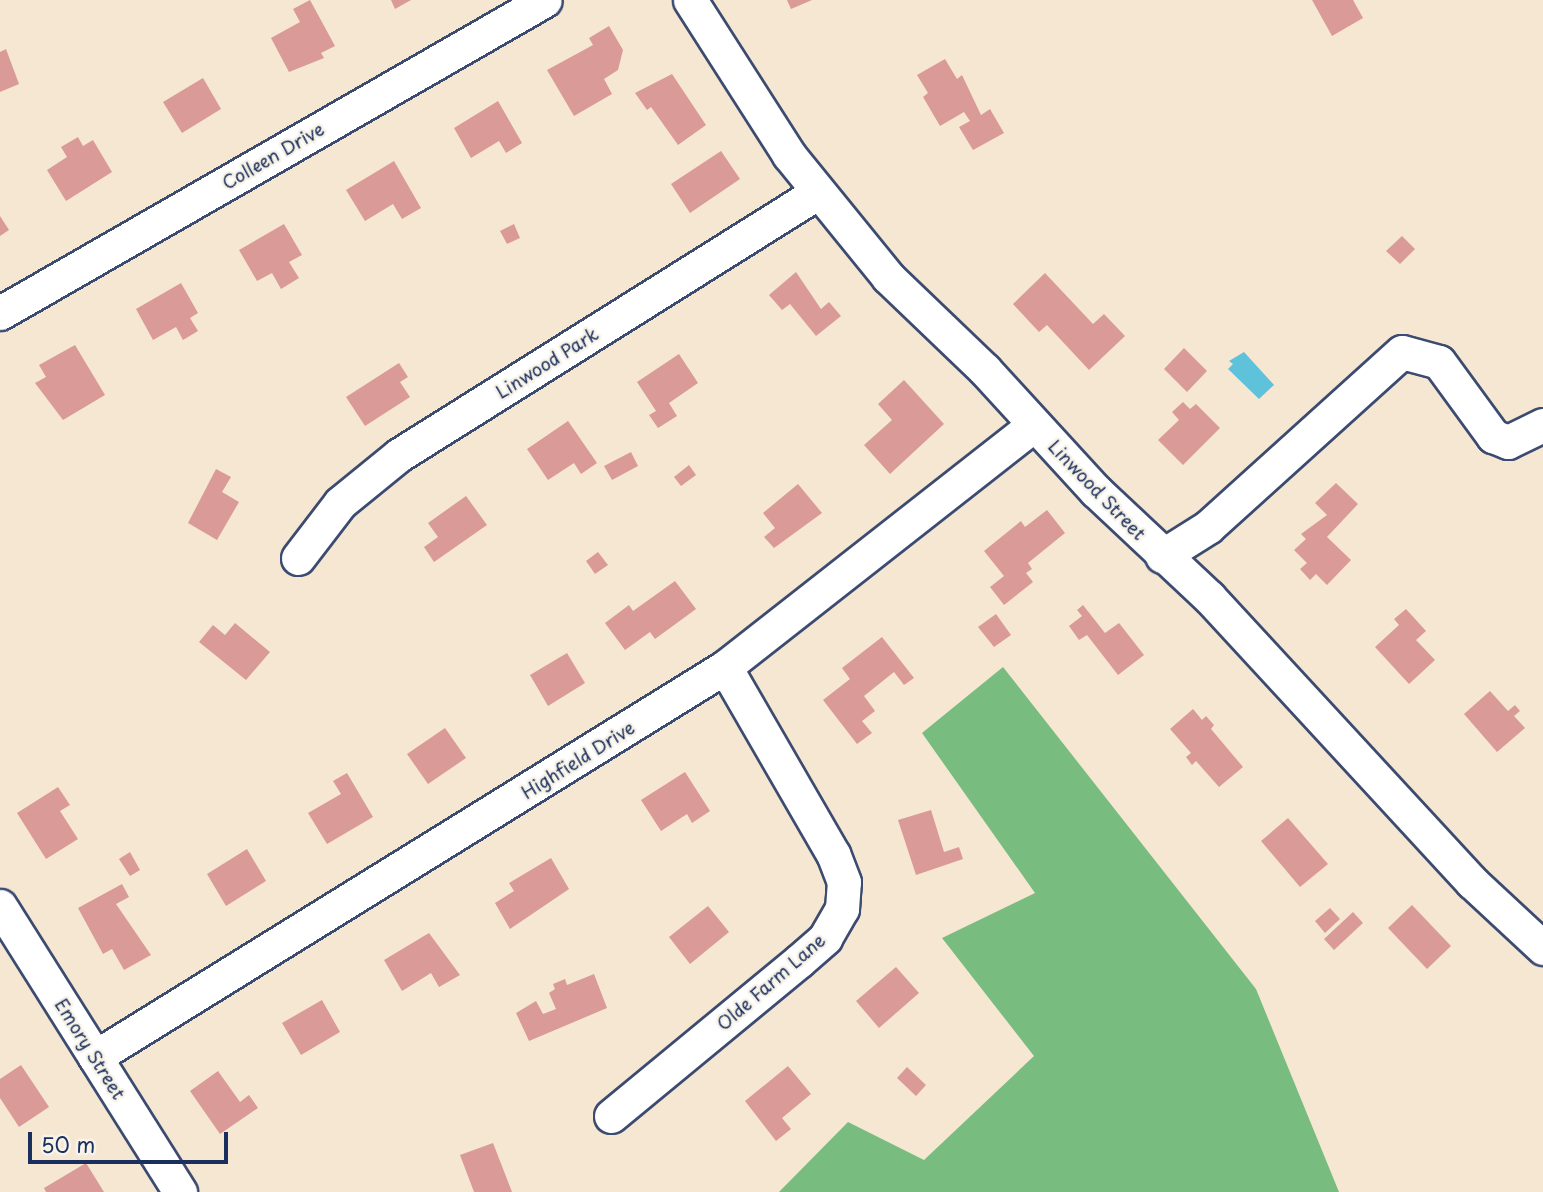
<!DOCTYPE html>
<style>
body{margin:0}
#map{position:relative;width:1543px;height:1192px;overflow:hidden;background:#f6e7d3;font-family:"Playpen Sans",sans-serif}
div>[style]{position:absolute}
.forest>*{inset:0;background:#78bc7f}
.water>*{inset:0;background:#5dc2da}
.building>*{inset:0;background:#da9a97}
.roads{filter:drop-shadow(2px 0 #3c4b70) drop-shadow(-2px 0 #3c4b70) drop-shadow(0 2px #3c4b70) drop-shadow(0 -2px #3c4b70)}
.minor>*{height:33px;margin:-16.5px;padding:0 16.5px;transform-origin:16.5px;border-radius:16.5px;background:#fff}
span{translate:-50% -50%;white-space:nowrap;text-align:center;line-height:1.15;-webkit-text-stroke:5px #f7f3e8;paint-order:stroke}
.street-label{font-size:18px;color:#1b2f5e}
.scale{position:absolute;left:28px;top:1132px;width:200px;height:32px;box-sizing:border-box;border:4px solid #1b2f5e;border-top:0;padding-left:9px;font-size:21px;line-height:24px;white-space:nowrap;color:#1b2f5e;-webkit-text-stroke:5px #f7f3e8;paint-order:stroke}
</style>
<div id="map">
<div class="forest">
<i style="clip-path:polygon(1003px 667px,1256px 989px,1339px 1192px,779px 1192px,848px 1122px,924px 1160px,1034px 1056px,942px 938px,1035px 893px,922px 733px)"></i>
</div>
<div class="water">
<i style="clip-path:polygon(1244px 352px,1274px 385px,1259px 399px,1228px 369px,1233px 364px,1229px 361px)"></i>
</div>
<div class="building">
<i style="clip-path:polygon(310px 0,335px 46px,321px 53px,324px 58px,289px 72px,271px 38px,300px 22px,293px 9px)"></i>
<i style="clip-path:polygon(391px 0,411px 0,395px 9px)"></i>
<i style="clip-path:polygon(787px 0,812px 0,791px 9px)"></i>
<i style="clip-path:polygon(1312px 0,1353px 0,1363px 18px,1332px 36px)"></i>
<i style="clip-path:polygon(609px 26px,623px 50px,618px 70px,604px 79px,612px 94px,574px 116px,547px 70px,593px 45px,589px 38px)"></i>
<i style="clip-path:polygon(6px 49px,19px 84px,0 92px,0 52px)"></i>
<i style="clip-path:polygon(945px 59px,957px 79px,962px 75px,981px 115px,990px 109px,1004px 133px,973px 150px,959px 127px,970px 121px,964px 112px,940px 126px,923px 97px,928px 93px,917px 75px)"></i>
<i style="clip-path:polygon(672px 74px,706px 125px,678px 145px,651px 107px,647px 110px,635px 93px)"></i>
<i style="clip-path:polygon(203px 78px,221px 109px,182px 133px,163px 102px)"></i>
<i style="clip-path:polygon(498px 101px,522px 143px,506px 153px,499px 141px,471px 158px,454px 128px)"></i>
<i style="clip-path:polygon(78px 137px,83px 146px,93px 140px,112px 172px,66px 201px,47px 170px,67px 157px,61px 147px)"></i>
<i style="clip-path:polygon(721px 151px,740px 179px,690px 213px,671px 184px)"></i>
<i style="clip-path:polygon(394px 161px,421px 208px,402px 219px,393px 204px,365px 221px,346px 190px)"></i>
<i style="clip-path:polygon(0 216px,9px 230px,0 236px)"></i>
<i style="clip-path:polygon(284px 224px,302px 255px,289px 262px,299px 278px,281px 289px,272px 273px,257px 281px,239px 250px)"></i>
<i style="clip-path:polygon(514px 224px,520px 238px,507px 244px,500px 231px)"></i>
<i style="clip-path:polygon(1402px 236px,1415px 249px,1400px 264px,1386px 251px)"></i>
<i style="clip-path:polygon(796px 272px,821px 309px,829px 302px,841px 316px,816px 336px,790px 304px,782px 310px,769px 295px)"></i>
<i style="clip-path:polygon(1045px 273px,1093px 324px,1104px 314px,1125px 336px,1089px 370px,1047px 325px,1039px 332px,1013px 304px)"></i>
<i style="clip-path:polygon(181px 283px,198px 313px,190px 318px,198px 331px,183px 340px,176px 327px,153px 340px,136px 309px)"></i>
<i style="clip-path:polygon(75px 345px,105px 395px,63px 420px,35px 383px,46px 377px,39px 365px)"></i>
<i style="clip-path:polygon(1184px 348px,1207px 371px,1187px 392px,1164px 369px)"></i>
<i style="clip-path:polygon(679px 354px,698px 383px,669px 403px,677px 416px,658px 428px,649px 415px,656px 411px,637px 382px)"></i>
<i style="clip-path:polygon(399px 363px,408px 377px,400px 382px,410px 397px,365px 426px,346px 397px)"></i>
<i style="clip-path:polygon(904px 380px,944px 424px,890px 474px,864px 445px,892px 420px,878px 404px)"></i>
<i style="clip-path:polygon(1183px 402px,1190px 409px,1196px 404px,1220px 428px,1183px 465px,1158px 440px,1179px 420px,1172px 412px)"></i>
<i style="clip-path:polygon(568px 421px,597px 463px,581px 474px,574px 463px,548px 480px,527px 449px)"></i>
<i style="clip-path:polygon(631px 452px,638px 466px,612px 480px,604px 466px)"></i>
<i style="clip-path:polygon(689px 465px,696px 475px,681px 486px,674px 477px)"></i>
<i style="clip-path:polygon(216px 469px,231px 477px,222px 492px,239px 502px,217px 540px,188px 523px)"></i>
<i style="clip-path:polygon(1336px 483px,1358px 504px,1327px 537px,1351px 560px,1327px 585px,1316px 574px,1310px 580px,1300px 569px,1307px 563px,1294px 550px,1306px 539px,1301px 534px,1327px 515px,1315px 503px)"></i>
<i style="clip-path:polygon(798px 484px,822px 513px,774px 548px,764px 537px,775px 528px,763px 513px)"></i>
<i style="clip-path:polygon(466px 496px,487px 525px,434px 562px,424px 547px,438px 537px,428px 523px)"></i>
<i style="clip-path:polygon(1047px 510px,1065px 533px,1028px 563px,1032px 569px,1026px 573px,1033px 582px,1004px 605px,990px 587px,1004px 576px,984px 551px,1021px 521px,1025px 527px)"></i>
<i style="clip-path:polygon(598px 552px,608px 565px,595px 574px,586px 561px)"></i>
<i style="clip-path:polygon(675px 581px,696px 609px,655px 639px,650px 632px,625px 650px,605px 623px,629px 605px,633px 611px)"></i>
<i style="clip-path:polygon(1083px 605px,1105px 633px,1119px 623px,1144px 655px,1118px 675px,1087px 635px,1079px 640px,1069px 626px,1082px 616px,1077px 610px)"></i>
<i style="clip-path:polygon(1406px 609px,1426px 631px,1416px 640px,1435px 660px,1409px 684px,1375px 647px,1399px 625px,1394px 619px)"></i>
<i style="clip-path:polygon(996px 614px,1011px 635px,994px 647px,978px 627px)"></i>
<i style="clip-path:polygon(235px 623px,270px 652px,246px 680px,199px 642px,213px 625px,225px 635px)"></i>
<i style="clip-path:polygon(882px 637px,914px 678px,904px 685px,894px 672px,864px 696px,875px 711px,862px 721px,872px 733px,857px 744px,823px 700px,850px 679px,842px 668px)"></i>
<i style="clip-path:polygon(567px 653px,585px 683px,548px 706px,530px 675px)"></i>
<i style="clip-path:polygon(1490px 691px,1508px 711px,1515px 705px,1520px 711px,1514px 716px,1525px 728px,1497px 752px,1464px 714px)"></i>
<i style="clip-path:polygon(1193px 709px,1202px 720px,1206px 716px,1214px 725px,1211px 729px,1243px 767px,1219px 787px,1196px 761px,1192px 765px,1186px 757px,1191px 753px,1170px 729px)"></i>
<i style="clip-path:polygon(445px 728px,466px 758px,428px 784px,407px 754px)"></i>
<i style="clip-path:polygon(685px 772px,710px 811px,692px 823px,687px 814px,661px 831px,641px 800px)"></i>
<i style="clip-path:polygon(347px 773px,373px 817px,327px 844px,308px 813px,341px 794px,333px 781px)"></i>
<i style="clip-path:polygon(58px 787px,70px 805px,60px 811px,78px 839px,46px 859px,17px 813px)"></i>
<i style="clip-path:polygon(931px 810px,944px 852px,959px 847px,963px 859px,916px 875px,898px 820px)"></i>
<i style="clip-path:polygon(1288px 818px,1328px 864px,1300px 887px,1261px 841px)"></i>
<i style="clip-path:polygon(247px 849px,266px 881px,226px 906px,207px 874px)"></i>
<i style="clip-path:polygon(130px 852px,140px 870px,130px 876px,119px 859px)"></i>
<i style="clip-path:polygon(551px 858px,569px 889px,510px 929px,495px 903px,514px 891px,509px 883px)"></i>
<i style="clip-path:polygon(122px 884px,129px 897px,116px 904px,151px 955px,124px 970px,112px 949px,103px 954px,78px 908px)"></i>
<i style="clip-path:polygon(1412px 905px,1451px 946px,1427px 969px,1388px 928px)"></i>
<i style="clip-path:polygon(708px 906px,729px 932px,690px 964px,669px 937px)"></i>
<i style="clip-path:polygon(1330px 908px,1340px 919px,1325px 933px,1315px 921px)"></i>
<i style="clip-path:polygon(1353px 912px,1363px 923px,1334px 950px,1324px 939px)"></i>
<i style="clip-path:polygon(429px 933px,460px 975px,439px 987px,431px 973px,402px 991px,384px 960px)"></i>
<i style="clip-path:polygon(896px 967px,919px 993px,879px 1028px,856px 1001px)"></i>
<i style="clip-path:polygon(594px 974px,607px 1008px,529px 1041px,516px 1013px,536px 1001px,543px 1014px,556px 1009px,549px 993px,555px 989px,553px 984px,565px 979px,567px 985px)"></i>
<i style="clip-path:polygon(322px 1000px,340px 1032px,301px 1055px,282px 1023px)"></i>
<i style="clip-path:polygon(21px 1065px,49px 1107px,19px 1127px,0 1098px,0 1079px)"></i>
<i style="clip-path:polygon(788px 1066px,811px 1094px,782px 1118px,791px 1129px,776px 1141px,745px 1101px)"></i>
<i style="clip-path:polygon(907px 1067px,926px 1085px,916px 1096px,897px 1078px)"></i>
<i style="clip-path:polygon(218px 1071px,240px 1102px,249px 1095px,258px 1108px,220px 1134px,190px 1091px)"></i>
<i style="clip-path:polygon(493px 1143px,512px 1192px,474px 1192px,460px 1155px)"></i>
<i style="clip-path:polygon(86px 1163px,104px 1192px,46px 1192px,44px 1188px)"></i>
</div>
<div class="roads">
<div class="minor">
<i style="left:690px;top:0;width:184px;rotate:57.4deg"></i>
<i style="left:789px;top:155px;width:157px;rotate:50.9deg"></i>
<i style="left:888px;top:277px;width:134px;rotate:43.8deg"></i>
<i style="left:985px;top:370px;width:164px;rotate:47.5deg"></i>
<i style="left:1096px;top:491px;width:155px;rotate:43.2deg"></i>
<i style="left:1209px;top:597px;width:388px;rotate:47.3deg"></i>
<i style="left:1472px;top:882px;width:97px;rotate:42.9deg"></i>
<i style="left:0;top:313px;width:628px;rotate:-29.87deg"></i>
<i style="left:1162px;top:556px;width:54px;rotate:-32.2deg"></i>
<i style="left:1208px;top:527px;width:261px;rotate:-42.1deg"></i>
<i style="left:1402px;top:352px;width:38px;rotate:15deg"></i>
<i style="left:1439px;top:362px;width:92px;rotate:53.9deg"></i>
<i style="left:1493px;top:436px;width:16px;rotate:22deg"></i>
<i style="left:1508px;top:442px;width:39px;rotate:-26deg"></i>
<i style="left:298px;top:558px;width:69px;rotate:-52.6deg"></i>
<i style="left:340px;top:503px;width:76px;rotate:-39.1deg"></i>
<i style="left:399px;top:455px;width:493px;rotate:-32.1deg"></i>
<i style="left:0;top:906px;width:338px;rotate:57.8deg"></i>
<i style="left:95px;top:1057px;width:741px;rotate:-31.76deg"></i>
<i style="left:725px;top:667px;width:392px;rotate:-38.1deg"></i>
<i style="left:611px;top:1116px;width:244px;rotate:-39.5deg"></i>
<i style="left:799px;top:961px;width:35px;rotate:-41deg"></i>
<i style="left:825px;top:938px;width:34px;rotate:-60deg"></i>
<i style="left:842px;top:909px;width:27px;rotate:-86deg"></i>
<i style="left:844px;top:882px;width:30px;rotate:-111deg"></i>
<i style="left:833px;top:854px;width:216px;rotate:-120deg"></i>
</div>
</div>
<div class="street-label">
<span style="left:273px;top:156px;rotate:-30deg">Colleen Drive</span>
<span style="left:547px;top:363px;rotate:-32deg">Linwood Park</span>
<span style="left:1097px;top:490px;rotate:46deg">Linwood Street</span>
<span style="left:578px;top:760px;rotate:-32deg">Highfield Drive</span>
<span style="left:771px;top:982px;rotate:-41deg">Olde Farm Lane</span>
<span style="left:90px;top:1049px;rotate:58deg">Emory Street</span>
</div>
<div class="scale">50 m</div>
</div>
